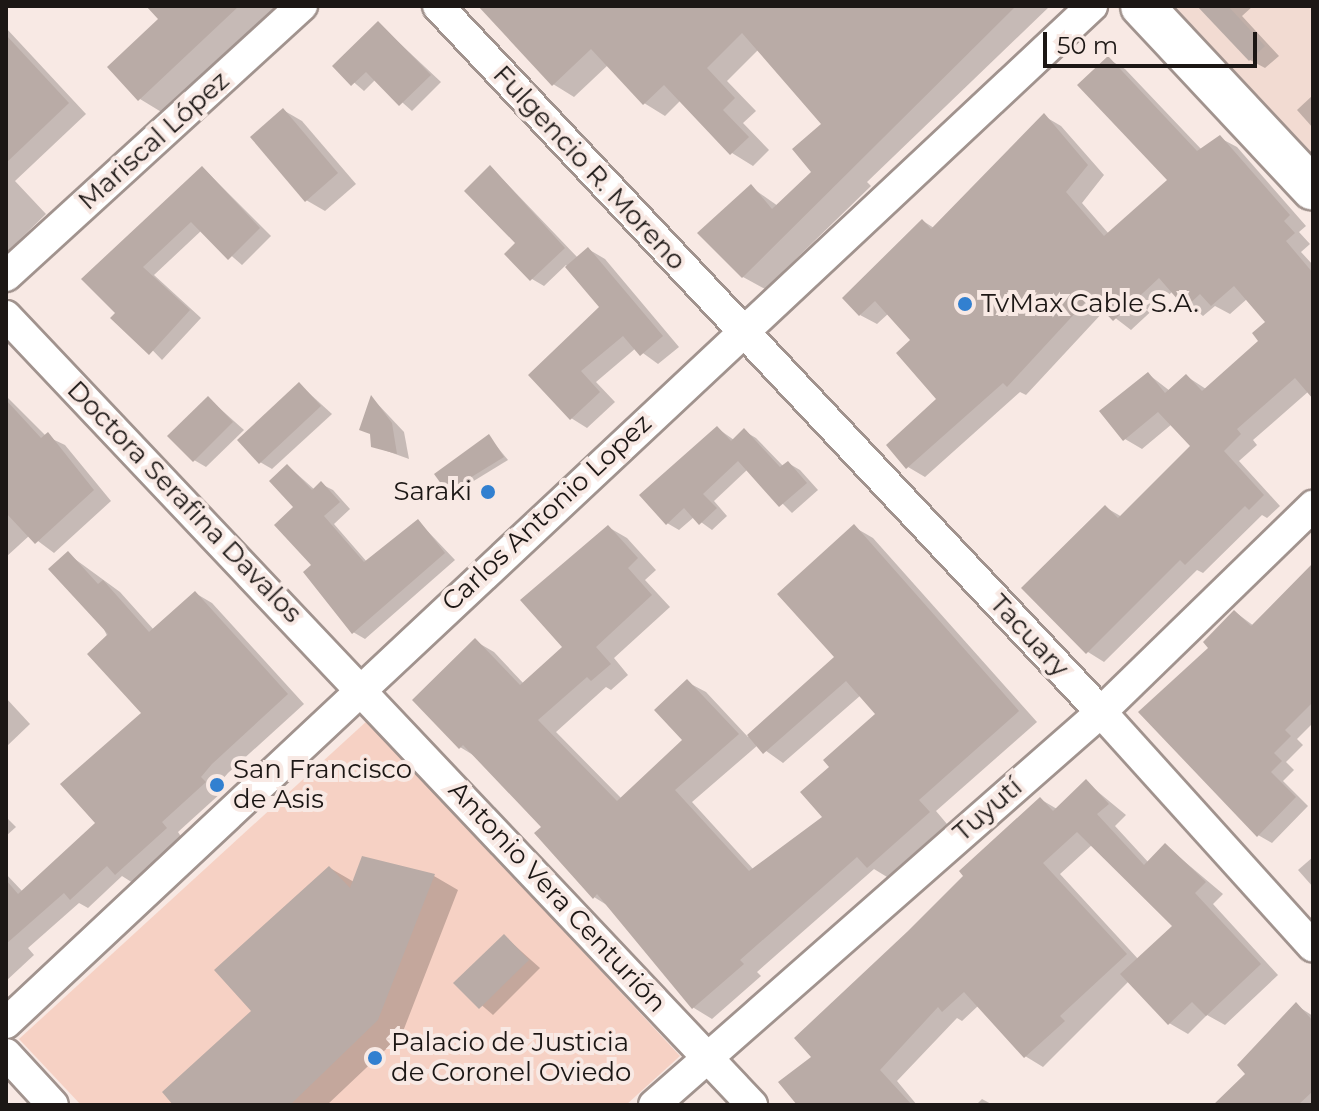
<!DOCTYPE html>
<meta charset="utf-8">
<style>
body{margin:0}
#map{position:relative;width:1319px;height:1111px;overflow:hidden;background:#f8e9e4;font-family:Montserrat,sans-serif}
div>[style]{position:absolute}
.built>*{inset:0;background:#f2dbd2}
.green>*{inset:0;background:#f6d1c4}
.shadow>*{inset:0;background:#0003}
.building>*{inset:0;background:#b9aba6}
.roads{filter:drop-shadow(2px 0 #a1938e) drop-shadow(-2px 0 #a1938e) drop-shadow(0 2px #a1938e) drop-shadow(0 -2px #a1938e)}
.minor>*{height:30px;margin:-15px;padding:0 15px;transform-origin:15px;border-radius:15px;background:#fff}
.secondary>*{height:42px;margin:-21px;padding:0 21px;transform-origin:21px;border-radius:21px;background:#fff}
.dots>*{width:22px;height:22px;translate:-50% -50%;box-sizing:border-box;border:4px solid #f8e9e4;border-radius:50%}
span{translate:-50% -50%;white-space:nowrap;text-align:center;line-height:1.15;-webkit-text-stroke:8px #f8e9e4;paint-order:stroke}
.street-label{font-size:26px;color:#1c1715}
.poi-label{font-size:26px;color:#1c1715}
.left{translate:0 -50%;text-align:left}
.right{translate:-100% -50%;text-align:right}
.frame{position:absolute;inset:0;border:8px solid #1c1715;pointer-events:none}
.scale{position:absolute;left:1043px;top:32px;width:214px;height:36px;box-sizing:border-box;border:4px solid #1c1715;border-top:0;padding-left:10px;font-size:24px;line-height:28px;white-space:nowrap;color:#1c1715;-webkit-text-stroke:6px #f8e9e4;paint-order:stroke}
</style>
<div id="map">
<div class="built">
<i style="clip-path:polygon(1169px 6px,1313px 6px,1313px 162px)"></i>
</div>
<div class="green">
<i style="clip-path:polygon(368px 720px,680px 1056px,626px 1105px,81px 1105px,19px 1039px)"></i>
</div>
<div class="shadow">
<i style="clip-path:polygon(149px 6px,276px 6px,163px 113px,140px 99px,161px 19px)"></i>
<i style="clip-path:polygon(481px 6px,1050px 6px,867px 182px,871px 186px,765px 289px,743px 277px,751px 187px,778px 206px,814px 172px,824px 125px,759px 49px,727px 81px,756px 111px,743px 123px,769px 150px,753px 166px,732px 153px,681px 100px,665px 116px,644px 103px,608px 65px,574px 97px,553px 84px)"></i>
<i style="clip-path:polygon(1201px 6px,1253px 6px,1242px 16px,1279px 56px,1265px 68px,1250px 60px)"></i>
<i style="clip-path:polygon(378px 23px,441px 82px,412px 111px,376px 79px,364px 91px,335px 66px)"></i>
<i style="clip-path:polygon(6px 28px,86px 114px,15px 181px,46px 214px,8px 251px)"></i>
<i style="clip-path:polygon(1108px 59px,1125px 69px,1202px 150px,1220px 138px,1237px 147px,1306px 226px,1299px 232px,1310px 244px,1301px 252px,1313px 265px,1313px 396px,1309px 391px,1253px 440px,1257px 445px,1239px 461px,1280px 506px,1267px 518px,1262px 515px,1203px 573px,1197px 570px,1104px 662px,1088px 652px,1105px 507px,1122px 517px,1193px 447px,1172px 424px,1142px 449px,1125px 439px,1148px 374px,1170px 391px,1186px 376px,1206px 389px,1261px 341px,1268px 323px,1247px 299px,1230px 314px,1215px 306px,1203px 316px,1173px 291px,1131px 330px,1105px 310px,1026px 395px,1020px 392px,925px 477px,908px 467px,939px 399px,913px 340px,889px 313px,877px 324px,860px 315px,923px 221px,934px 228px,1044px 116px,1061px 126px,1104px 175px,1082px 203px,1109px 234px,1170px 180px)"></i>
<i style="clip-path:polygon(1313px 95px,1313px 128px,1297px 110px)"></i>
<i style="clip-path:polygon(283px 110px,302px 121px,356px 184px,325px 211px,306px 200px)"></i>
<i style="clip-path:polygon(491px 167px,578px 258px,588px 249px,605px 259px,679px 347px,658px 364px,636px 348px,596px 382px,615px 402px,587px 428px,571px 418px,531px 375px,602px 307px,566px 265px,544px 286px,532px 279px)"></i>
<i style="clip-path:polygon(203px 168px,271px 236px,242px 265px,202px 230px,154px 275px,201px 318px,162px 360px,84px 279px)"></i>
<i style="clip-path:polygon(299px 384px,332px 414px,272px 469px,260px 462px)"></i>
<i style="clip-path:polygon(6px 396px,46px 436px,65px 445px,111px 501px,54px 553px,30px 535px,6px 557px)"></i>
<i style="clip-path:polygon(208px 398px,244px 430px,206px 467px,194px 460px)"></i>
<i style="clip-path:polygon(372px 398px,404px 432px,409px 459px,373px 446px)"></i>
<i style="clip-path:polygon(717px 428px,734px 440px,744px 431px,756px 438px,784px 467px,788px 463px,800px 470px,818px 490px,792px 513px,748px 469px,714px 501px,727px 516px,712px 530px,694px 517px,679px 530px,667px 523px)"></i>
<i style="clip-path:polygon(489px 437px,508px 460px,454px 493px,448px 490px)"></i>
<i style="clip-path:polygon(288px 466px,315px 490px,321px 484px,333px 490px,350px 509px,334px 524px,367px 562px,418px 521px,455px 560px,365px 639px,353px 632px,314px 565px)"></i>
<i style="clip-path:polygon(evenodd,608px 527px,627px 538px,656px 570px,645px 580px,670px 607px,614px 658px,628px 675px,611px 690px,606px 687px,556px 732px,622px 799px,685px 740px,687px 682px,706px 692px,748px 737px,837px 657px,854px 527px,873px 538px,1037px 722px,936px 811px,947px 824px,887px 877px,874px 869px,757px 972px,761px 976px,712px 1019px,694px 1008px,610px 907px,594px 897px,544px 827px,478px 758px,460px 747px,475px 641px,494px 652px,524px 684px,565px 648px,608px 527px,861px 695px,878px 714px,832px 767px,825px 817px,754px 870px,692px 802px,758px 745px,783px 763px,861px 695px)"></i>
<i style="clip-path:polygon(68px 554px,120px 592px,154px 630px,195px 593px,212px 603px,304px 704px,228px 773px,216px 787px,221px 793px,178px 832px,182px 838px,133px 883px,122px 876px,88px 908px,79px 903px,28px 948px,34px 955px,6px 981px,6px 874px,23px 892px,98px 823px,144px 713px)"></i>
<i style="clip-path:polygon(1313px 566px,1313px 723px,1297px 739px,1303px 745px,1286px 762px,1294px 770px,1283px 781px,1308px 806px,1272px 843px,1258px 835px,1211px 648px,1235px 612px,1254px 626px)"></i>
<i style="clip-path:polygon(6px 698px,30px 724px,6px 747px)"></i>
<i style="clip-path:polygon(evenodd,1086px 782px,1126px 815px,1115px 826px,1149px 863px,1165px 845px,1223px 894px,1213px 904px,1278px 975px,1225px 1025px,1207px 1015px,1188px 1034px,1169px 1023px,1129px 981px,1043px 1067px,1025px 1056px,979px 1005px,962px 1021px,957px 1018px,897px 1081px,917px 1105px,798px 1105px,814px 1057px,910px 933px,1040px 799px,1057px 809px,1086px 782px,1093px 844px,1175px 926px,1139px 960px,1060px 874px,1093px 844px)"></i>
<i style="clip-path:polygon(6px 817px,16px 827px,6px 836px)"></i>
<i style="clip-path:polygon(1313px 857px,1313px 887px,1298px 870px)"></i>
<i style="clip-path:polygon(363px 858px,434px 876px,458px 890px,402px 1034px,327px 1105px,175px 1105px,254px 1011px,330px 868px,354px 882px)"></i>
<i style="clip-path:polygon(504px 936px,540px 968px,493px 1015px,456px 983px)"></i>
<i style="clip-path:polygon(1296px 1005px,1313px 1016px,1313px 1105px,1216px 1105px,1248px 1074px)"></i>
<i style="clip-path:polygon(982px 1099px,993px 1105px,976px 1105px)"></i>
</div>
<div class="building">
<i style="clip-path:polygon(146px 6px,239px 6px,138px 101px,107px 67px,158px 19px)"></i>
<i style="clip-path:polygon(478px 6px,1016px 6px,742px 278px,697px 233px,751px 184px,772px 209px,811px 172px,792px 149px,821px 124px,742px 33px,707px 68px,735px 98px,723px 110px,749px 137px,730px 155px,664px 85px,643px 105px,591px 49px,552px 86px)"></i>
<i style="clip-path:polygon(1197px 6px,1228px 6px,1265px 46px,1249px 61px)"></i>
<i style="clip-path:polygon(378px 21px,431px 75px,399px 106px,366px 72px,351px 86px,332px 66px)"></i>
<i style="clip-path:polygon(6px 35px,69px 103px,6px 163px)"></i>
<i style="clip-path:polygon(1108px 56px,1197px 151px,1220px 135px,1290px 215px,1284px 221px,1295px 233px,1286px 241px,1313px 273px,1313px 399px,1295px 378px,1237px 429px,1241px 434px,1224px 451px,1264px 495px,1249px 510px,1245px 506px,1185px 565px,1180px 560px,1086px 654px,1021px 588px,1105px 505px,1118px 518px,1190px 446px,1158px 412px,1123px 441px,1099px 411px,1148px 372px,1165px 393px,1186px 374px,1202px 391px,1258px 341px,1252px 333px,1265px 322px,1234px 286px,1211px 306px,1200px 294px,1185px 308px,1159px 278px,1113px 321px,1090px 297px,1007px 387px,1003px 383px,906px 469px,886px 445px,936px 399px,896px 353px,910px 340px,875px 301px,859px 316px,842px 298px,922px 219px,931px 229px,1044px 113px,1088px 165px,1066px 192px,1104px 236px,1167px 180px,1077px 85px)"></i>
<i style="clip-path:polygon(283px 108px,338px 173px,305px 202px,250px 137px)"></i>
<i style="clip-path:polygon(490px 165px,565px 248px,530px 281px,504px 254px,515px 243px,464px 191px)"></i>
<i style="clip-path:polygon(202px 166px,260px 228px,228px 260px,191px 222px,143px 267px,190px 310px,149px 355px,110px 318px,115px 313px,81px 279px)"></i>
<i style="clip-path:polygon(588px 247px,663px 336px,640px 356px,623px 336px,581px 371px,600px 392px,570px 420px,528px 375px,599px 307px,565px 267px)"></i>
<i style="clip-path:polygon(299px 382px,321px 406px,259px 464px,237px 440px)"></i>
<i style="clip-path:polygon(371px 395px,392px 423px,397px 454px,371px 447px,370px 434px,359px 430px)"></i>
<i style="clip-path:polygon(208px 396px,233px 422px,193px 462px,167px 436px)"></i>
<i style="clip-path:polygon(6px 400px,41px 438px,48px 432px,94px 490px,35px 544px,6px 513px)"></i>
<i style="clip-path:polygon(717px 426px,731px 441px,744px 428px,780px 467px,788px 461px,807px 483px,779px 507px,738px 461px,703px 494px,717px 508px,699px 525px,684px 508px,666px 525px,639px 495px)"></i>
<i style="clip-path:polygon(489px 434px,504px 457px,447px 492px,434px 474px)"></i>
<i style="clip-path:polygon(287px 464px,312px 490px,321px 481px,340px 502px,324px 516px,364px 562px,418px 519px,445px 553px,352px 634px,303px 572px,311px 565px,274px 525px,293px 507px,269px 481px)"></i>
<i style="clip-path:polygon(854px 524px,1019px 711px,919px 800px,930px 812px,867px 868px,857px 857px,740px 960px,744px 964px,692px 1009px,597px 894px,593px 899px,534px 833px,541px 827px,463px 745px,459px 749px,412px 700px,475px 638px,520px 685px,562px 647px,520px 600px,608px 525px,638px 558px,628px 568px,652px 595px,596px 647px,611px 664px,591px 681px,587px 677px,538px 720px,617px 801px,682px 740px,654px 710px,687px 679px,739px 734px,675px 790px,749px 871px,822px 817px,800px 792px,829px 767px,823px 760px,875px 714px,846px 681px,763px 754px,747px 735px,834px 657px,777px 594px)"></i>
<i style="clip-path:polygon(68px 551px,98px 584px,103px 580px,149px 632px,195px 591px,288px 694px,212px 764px,201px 777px,206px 782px,162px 822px,167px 828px,115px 875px,107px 866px,70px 900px,64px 893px,6px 944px,6px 880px,18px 894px,95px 823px,60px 784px,141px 713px,87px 654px,108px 634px,48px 569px)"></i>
<i style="clip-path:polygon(1313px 563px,1313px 702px,1285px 730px,1291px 736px,1274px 753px,1282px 761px,1271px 772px,1296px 797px,1257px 837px,1138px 712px,1208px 648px,1203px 642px,1234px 610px,1251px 626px)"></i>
<i style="clip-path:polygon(1086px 779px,1109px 804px,1097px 814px,1144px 865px,1165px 843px,1206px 882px,1195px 893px,1261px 964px,1206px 1016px,1192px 1002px,1168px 1025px,1120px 974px,1172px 926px,1077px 832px,1043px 863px,1127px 954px,1060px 1016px,1065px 1021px,1024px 1058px,964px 992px,942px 1012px,938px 1007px,880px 1070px,912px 1105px,797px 1105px,778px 1082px,811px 1057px,794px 1038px,908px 931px,963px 876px,959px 871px,1040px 797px,1053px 811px)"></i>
<i style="clip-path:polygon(362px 856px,435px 874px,378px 1020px,290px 1105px,173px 1105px,162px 1092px,251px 1011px,214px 970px,329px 866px,350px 888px)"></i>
<i style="clip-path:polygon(504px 934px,529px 960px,479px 1009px,453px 983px)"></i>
<i style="clip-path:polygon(1296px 1002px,1313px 1021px,1313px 1091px,1298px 1105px,1213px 1105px,1245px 1074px,1237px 1065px)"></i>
</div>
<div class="roads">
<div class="minor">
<i style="left:438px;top:6px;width:969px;rotate:46.8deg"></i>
<i style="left:1101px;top:712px;width:316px;rotate:47.9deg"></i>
<i style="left:6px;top:276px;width:401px;rotate:-42.4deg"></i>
<i style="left:6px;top:316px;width:1086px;rotate:46.6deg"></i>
<i style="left:6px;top:1023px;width:1488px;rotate:-43.12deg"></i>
<i style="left:6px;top:1054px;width:69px;rotate:47.3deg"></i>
<i style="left:654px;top:1105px;width:595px;rotate:-41.32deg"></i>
<i style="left:1101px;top:712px;width:296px;rotate:-44.2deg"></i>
</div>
<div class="secondary">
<i style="left:1142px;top:6px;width:250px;rotate:46.9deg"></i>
</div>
</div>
<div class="dots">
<i style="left:965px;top:304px;background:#3280d0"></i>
<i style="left:488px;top:492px;background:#3280d0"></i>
<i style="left:217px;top:785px;background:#3280d0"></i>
<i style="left:375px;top:1058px;background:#3280d0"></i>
</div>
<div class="street-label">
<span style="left:154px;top:141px;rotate:-42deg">Mariscal López</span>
<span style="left:589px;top:168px;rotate:47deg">Fulgencio R. Moreno</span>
<span style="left:184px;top:502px;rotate:46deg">Doctora Serafina Davalos</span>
<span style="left:547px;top:513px;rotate:-43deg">Carlos Antonio Lopez</span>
<span style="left:1029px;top:636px;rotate:47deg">Tacuary</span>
<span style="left:988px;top:810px;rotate:-41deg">Tuyutí</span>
<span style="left:557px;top:897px;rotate:47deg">Antonio Vera Centurión</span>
</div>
<div class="poi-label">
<span class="left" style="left:981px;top:304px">TvMax Cable S.A.</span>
<span class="right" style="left:472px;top:492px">Saraki</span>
<span class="left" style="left:233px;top:785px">San Francisco<br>de Asis</span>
<span class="left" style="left:391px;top:1058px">Palacio de Justicia<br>de Coronel Oviedo</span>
</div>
<div class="frame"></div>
<div class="scale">50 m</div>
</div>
